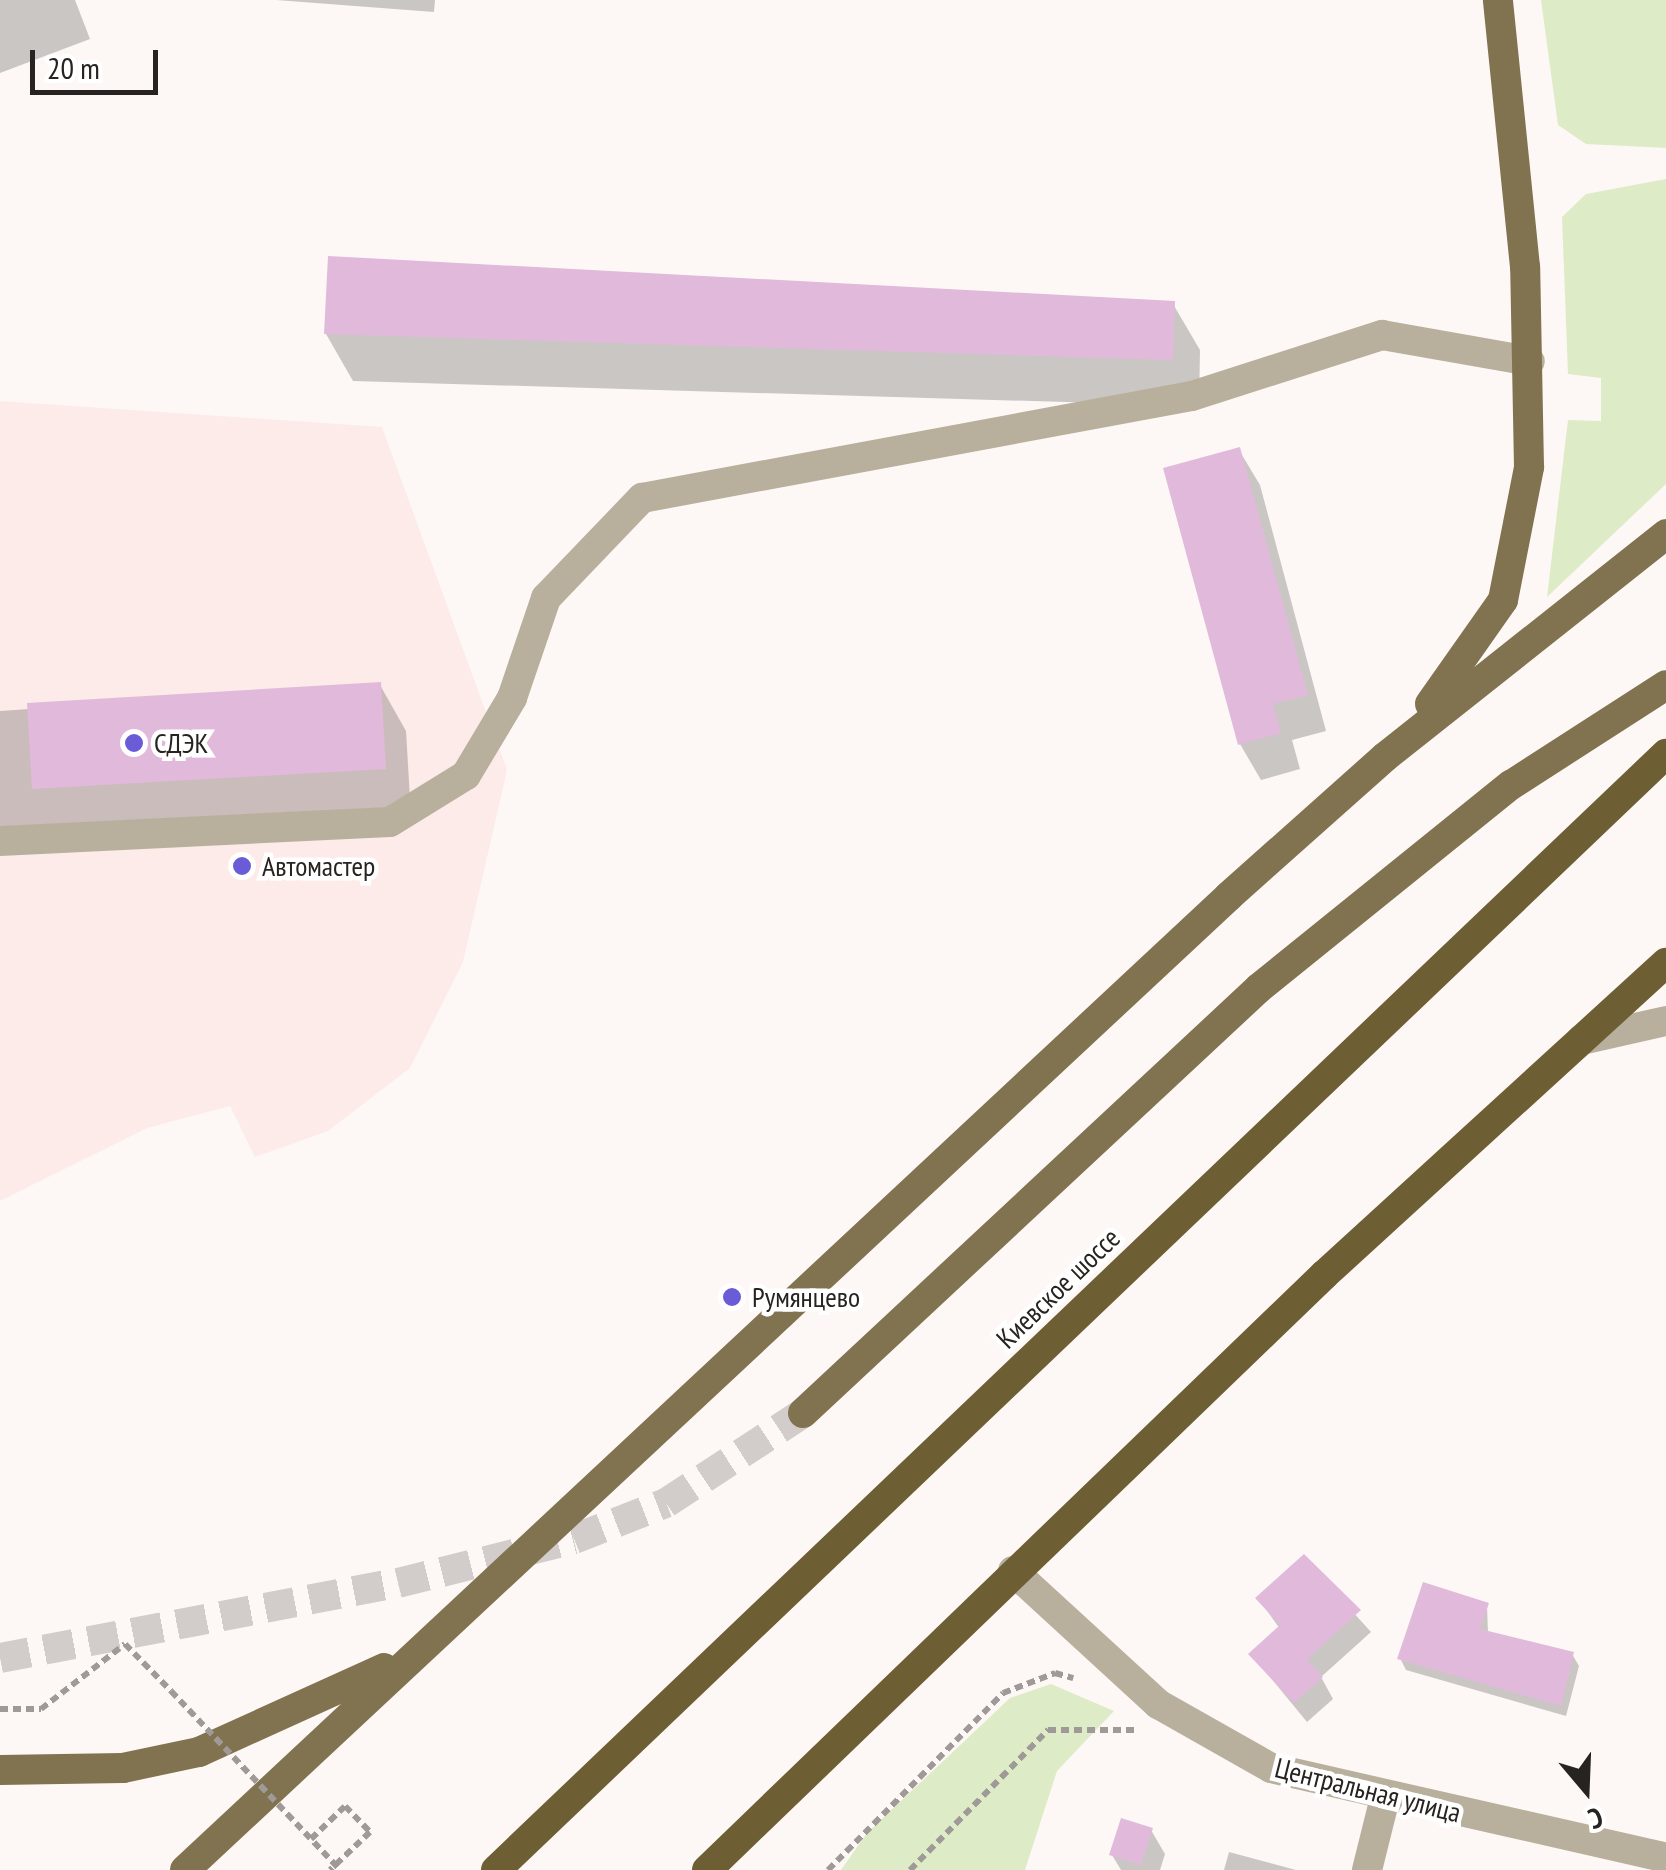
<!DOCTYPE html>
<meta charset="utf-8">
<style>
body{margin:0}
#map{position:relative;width:1666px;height:1870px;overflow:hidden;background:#fdf8f6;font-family:"PT Sans Narrow",sans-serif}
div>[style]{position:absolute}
.commercial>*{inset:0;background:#fcebe9}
.green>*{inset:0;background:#deebc7}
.shadow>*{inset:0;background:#0003}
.building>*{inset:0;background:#e1badb}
.major-tunnel>*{height:30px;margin-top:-15px;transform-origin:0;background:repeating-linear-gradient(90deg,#d2cdcb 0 30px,transparent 0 45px)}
.path>*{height:6px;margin-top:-3px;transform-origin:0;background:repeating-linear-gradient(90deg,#9f9a98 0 8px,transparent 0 13px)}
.minor>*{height:30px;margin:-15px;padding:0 15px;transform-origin:15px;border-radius:15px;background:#b8b09d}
.major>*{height:30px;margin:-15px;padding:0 15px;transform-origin:15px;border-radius:15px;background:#817350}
.highway>*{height:30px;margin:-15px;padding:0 15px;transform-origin:15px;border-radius:15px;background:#6e5e33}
.path-bridge>*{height:6px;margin-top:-3px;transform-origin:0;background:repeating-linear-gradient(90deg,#9f9a98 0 8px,transparent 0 13px)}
.dots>*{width:28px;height:28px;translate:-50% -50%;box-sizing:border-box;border:5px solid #fff;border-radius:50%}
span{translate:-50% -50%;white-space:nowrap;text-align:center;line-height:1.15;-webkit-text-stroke:9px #fff;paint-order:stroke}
.poi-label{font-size:28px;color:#272321}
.left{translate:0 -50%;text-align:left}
.street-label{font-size:28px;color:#272321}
.north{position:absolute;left:1536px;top:1740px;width:100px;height:100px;-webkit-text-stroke:8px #fff;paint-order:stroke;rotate:161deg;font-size:28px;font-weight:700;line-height:40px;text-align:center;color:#272321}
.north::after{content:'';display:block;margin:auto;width:35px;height:45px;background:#272321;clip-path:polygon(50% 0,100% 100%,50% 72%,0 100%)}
.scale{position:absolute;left:30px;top:50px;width:128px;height:45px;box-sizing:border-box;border:5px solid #272321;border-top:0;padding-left:12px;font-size:30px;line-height:35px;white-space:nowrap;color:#272321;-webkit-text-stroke:8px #fff;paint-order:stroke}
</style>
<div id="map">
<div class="commercial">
<i style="clip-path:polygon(0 401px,382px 427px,507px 770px,463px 962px,410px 1068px,328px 1131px,255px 1157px,230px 1106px,147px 1128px,0 1201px)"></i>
</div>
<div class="green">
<i style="clip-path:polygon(1541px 0,1666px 0,1666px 148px,1586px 144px,1558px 125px)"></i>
<i style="clip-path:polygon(1666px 179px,1666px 484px,1547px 597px,1568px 420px,1601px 421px,1601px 378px,1568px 374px,1562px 217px,1586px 194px)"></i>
<i style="clip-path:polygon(1051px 1684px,1114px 1711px,1057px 1771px,1025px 1870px,841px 1870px,867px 1833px,1010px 1698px)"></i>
</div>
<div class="shadow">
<i style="clip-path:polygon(0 0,75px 0,90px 39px,0 73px)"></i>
<i style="clip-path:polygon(276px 0,435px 0,434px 12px)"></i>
<i style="clip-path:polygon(1173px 304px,1200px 350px,1199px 406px,353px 381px,326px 334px)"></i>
<i style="clip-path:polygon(1239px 450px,1260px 485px,1326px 731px,1292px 740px,1300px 769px,1261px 780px,1240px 744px,1166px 470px)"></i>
<i style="clip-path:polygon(380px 685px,406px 731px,411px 815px,0 836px,0 711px)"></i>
<i style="clip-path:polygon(1304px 1558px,1371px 1632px,1321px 1677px,1333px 1699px,1307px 1722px,1251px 1654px,1280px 1629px,1258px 1598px)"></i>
<i style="clip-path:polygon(1487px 1605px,1488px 1633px,1572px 1654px,1579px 1666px,1566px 1716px,1406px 1670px,1400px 1658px)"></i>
<i style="clip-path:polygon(1151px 1830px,1165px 1854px,1160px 1870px,1121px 1870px,1112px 1855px)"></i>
<i style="clip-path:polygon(1229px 1852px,1296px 1870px,1224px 1870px)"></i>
</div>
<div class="building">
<i style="clip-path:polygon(328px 256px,1175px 301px,1173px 360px,324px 334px)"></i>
<i style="clip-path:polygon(1240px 447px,1308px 695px,1273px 704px,1281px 733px,1238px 745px,1163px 468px)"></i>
<i style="clip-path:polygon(381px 682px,386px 769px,32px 789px,27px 703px)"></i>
<i style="clip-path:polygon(1304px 1554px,1361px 1610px,1307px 1659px,1323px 1677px,1294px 1703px,1248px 1654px,1280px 1625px,1255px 1598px)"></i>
<i style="clip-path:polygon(1423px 1582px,1489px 1603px,1480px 1629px,1574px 1652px,1561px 1706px,1397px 1659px)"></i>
<i style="clip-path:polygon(1121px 1818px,1153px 1828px,1141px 1865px,1109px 1855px)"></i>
</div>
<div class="major-tunnel">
<i style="left:0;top:1658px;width:405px;rotate:-10.7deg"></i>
<i style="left:398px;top:1583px;width:181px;rotate:-14deg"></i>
<i style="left:574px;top:1539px;width:99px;rotate:-21.4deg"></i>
<i style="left:666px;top:1503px;width:164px;rotate:-33.3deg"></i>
</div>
<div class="path">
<i style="left:0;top:1709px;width:41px"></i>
<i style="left:41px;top:1709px;width:106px;rotate:-37.7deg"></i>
<i style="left:125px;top:1644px;width:66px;rotate:45.6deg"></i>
<i style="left:311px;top:1839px;width:47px;rotate:-44.1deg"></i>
<i style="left:345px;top:1806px;width:36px;rotate:46deg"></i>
<i style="left:370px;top:1832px;width:55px;rotate:136.5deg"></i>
<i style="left:828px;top:1870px;width:249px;rotate:-45.3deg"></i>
<i style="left:1003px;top:1693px;width:56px;rotate:-21deg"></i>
<i style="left:1055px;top:1673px;width:19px;rotate:16deg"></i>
<i style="left:910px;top:1870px;width:197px;rotate:-45.4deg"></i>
<i style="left:1048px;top:1730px;width:88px"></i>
</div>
<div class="minor">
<i style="left:0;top:841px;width:390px;rotate:-2.8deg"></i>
<i style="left:390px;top:822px;width:89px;rotate:-31.7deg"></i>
<i style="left:466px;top:775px;width:90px;rotate:-59.1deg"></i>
<i style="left:512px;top:698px;width:106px;rotate:-71.2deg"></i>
<i style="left:546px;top:598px;width:139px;rotate:-46.2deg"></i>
<i style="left:642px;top:498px;width:559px;rotate:-10.51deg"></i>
<i style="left:1192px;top:396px;width:200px;rotate:-17.8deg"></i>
<i style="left:1382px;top:335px;width:150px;rotate:10deg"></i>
<i style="left:1581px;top:1040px;width:87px;rotate:-12.6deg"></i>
<i style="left:1013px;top:1571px;width:197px;rotate:42.5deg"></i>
<i style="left:1158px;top:1704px;width:130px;rotate:29.5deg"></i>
<i style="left:1271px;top:1768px;width:405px;rotate:12.8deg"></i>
<i style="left:1367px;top:1870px;width:74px;rotate:-76deg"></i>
</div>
<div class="major">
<i style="left:1430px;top:704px;width:127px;rotate:-54.9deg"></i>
<i style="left:1503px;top:600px;width:136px;rotate:-78.9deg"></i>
<i style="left:1529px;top:467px;width:200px;rotate:-91.1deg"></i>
<i style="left:1525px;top:267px;width:268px;rotate:-95.8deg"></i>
<i style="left:803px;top:1413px;width:623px;rotate:-42.98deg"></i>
<i style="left:1259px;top:988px;width:324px;rotate:-38.9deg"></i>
<i style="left:1511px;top:785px;width:184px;rotate:-32.8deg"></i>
<i style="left:0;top:1770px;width:123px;rotate:-0.9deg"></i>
<i style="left:123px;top:1768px;width:78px;rotate:-11.9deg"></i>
<i style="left:199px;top:1752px;width:203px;rotate:-24.4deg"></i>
<i style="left:185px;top:1870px;width:1428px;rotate:-43.01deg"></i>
<i style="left:1229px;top:896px;width:209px;rotate:-41.7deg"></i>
<i style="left:1385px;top:757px;width:359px;rotate:-38.4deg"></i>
</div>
<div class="highway">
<i style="left:496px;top:1870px;width:1617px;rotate:-43.65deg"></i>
<i style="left:707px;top:1870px;width:857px;rotate:-43.96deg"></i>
<i style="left:1324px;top:1275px;width:463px;rotate:-42.4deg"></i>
</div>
<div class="path-bridge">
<i style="left:171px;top:1691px;width:246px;rotate:46.6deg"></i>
</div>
<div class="dots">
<i style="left:134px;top:743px;background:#6a5cd6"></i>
<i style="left:242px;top:866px;background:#6a5cd6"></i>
<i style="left:732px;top:1297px;background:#6a5cd6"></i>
</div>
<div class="poi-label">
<span class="left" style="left:154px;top:743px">СДЭК</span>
<span class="left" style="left:262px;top:866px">Автомастер</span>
<span class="left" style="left:752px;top:1297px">Румянцево</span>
</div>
<div class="street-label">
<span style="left:1058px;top:1288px;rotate:-44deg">Киевское шоссе</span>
<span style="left:1368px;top:1790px;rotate:14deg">Центральная улица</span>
</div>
<div class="north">С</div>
<div class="scale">20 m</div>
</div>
